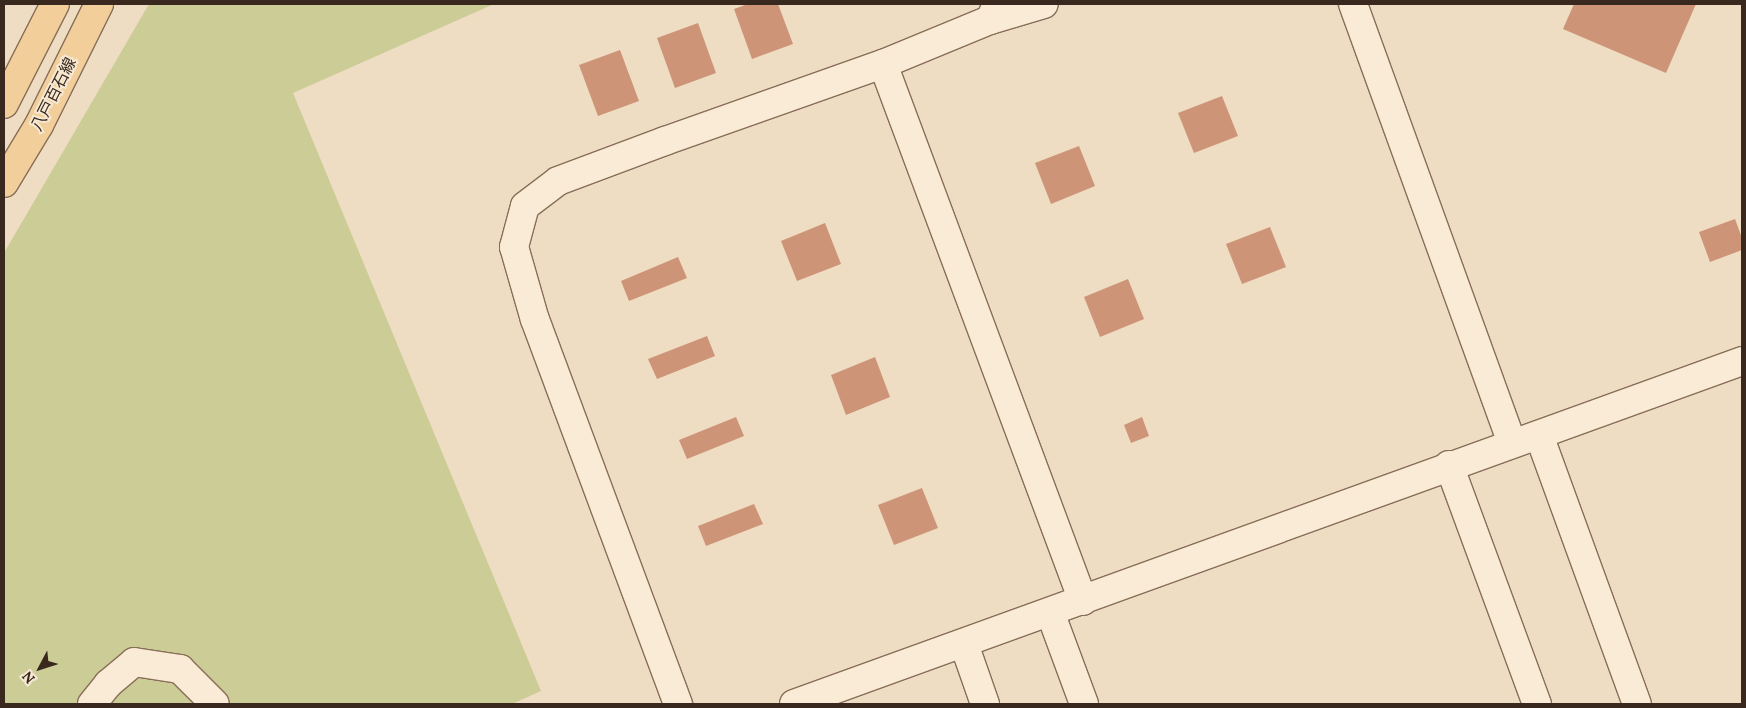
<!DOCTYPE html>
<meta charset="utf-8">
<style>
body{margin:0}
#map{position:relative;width:1746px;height:708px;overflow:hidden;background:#eeddc2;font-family:Lora,"Noto Sans JP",serif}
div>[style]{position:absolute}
.green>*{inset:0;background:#cbcc96}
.building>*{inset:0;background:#cd9478}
.roads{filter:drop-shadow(1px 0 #886e59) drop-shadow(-1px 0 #886e59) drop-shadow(0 1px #886e59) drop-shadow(0 -1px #886e59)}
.minor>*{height:28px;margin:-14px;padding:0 14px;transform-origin:14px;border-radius:14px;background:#f9ebd6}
.major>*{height:28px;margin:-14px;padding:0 14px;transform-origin:14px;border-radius:14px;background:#f2cf9a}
span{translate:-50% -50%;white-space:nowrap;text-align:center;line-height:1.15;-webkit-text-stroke:4px #f6e8d2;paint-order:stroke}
.street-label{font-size:16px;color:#38281d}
.frame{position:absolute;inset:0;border:5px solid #38281d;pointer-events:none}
.north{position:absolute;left:15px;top:643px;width:50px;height:50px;-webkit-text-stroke:4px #f6e8d2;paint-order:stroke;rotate:230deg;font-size:14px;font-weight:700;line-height:20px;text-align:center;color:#38281d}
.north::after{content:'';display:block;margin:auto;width:18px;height:22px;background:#38281d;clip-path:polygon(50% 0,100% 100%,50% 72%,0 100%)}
</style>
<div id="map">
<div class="green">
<i style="clip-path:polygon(149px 4px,494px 4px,293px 93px,541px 691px,512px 704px,4px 704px,4px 253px)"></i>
</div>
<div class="building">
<i style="clip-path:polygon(748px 4px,778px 4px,793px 44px,752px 59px,734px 9px)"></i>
<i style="clip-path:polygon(1574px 4px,1696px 4px,1666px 73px,1563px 29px)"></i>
<i style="clip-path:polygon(698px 23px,716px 73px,675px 88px,657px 38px)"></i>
<i style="clip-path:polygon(620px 50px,639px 101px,598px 116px,579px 65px)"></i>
<i style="clip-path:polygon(1222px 96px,1238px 136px,1194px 153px,1178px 113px)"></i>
<i style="clip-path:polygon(1079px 146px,1095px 186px,1051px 204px,1035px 163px)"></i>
<i style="clip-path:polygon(1735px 219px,1742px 238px,1742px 250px,1710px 262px,1699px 232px)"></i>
<i style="clip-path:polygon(825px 223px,841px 264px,797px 281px,781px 241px)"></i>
<i style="clip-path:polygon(1270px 227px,1286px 267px,1242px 284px,1226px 244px)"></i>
<i style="clip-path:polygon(678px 257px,687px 278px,629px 301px,621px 281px)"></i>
<i style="clip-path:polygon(1128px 279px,1144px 319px,1100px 337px,1084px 297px)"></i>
<i style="clip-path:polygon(707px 336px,715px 356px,657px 379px,648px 359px)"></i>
<i style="clip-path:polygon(875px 357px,890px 397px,846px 415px,831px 375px)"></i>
<i style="clip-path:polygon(736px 417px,744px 436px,687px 459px,679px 440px)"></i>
<i style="clip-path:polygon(1142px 417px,1149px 436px,1131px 443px,1124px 425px)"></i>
<i style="clip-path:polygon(922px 488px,938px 528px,894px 545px,878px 505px)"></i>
<i style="clip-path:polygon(754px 504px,763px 524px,706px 546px,698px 526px)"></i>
</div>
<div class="roads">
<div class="minor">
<i style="left:1353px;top:4px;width:467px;rotate:70.1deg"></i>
<i style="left:990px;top:20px;width:56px;rotate:-16.5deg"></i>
<i style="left:883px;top:64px;width:573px;rotate:69.57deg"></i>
<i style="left:1539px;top:435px;width:286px;rotate:70deg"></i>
<i style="left:1449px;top:465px;width:255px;rotate:69.8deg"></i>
<i style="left:1050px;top:612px;width:98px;rotate:69.7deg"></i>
<i style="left:964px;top:644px;width:64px;rotate:70.7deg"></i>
<i style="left:92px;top:704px;width:26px;rotate:-51deg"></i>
<i style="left:108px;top:684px;width:34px;rotate:-40deg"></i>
<i style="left:134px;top:662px;width:47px;rotate:8.7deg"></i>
<i style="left:180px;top:669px;width:49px;rotate:45deg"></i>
<i style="left:678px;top:704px;width:410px;rotate:-110.4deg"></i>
<i style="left:535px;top:320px;width:76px;rotate:-106deg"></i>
<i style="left:514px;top:247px;width:42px;rotate:-75deg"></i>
<i style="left:525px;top:206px;width:41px;rotate:-37.1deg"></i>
<i style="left:558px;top:181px;width:114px;rotate:-20.5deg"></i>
<i style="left:665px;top:141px;width:231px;rotate:-19.5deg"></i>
<i style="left:883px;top:64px;width:116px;rotate:-22.4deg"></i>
<i style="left:990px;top:20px;width:17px;rotate:-66deg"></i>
<i style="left:794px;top:704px;width:1008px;rotate:-19.89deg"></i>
</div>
<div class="major">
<i style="left:4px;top:104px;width:112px;rotate:-63deg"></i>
<i style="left:4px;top:183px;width:68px;rotate:-58.9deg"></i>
<i style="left:39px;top:125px;width:135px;rotate:-63.6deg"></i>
</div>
</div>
<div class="street-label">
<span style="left:53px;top:94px;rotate:-63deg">八戸百石線</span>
</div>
<div class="frame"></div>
<div class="north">N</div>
</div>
